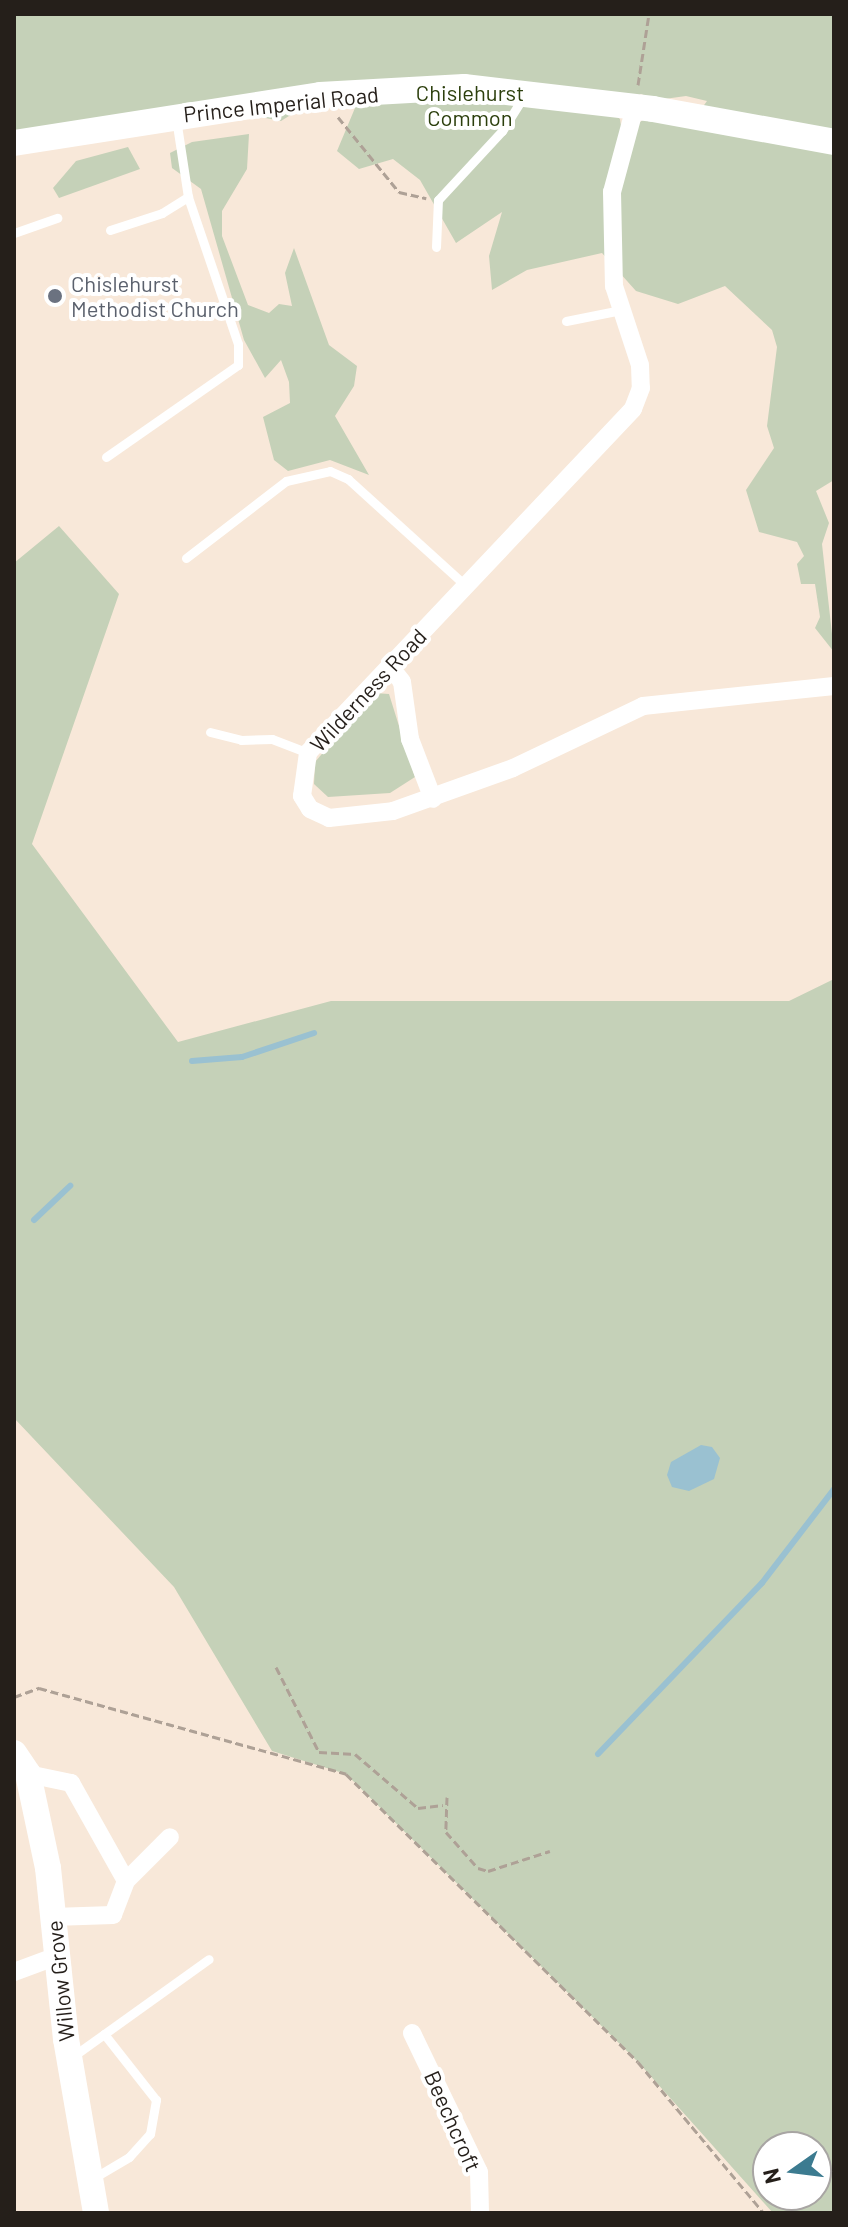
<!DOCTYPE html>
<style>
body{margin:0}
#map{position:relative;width:848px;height:2227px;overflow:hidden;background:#f8e8d9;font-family:Barlow,sans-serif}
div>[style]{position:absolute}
.green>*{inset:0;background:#c5d1b8}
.water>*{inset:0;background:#9ac1d1}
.stream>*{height:6px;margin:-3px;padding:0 3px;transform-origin:3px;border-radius:3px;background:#9ac1d1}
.path>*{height:3px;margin-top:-1.5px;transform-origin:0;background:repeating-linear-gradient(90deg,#aea196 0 8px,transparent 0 12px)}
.lane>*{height:9px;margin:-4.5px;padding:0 4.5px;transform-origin:4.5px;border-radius:4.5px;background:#fff}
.street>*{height:18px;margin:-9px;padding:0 9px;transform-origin:9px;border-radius:9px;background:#fff}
.secondary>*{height:26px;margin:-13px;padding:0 13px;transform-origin:13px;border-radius:13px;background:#fff}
.dots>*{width:22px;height:22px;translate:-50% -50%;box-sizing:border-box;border:4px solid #fff;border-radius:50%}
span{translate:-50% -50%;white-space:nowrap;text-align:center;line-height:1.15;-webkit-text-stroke:8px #fff;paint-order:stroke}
.park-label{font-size:22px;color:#2c3f0d}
.street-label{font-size:22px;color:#251f1a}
.worship-label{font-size:22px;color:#5b616d}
.left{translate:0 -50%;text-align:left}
.frame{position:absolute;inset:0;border:16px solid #251f1a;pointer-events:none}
.north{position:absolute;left:752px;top:2131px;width:80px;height:80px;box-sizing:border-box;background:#fff;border:2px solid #a8a5a3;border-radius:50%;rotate:256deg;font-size:22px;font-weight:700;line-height:32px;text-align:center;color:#251f1a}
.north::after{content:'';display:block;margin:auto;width:28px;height:36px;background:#3c7b90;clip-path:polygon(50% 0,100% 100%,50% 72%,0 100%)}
</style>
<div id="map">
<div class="green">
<i style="clip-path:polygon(evenodd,14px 14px,834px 14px,834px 480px,816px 491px,829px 523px,822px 544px,834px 652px,815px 628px,820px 617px,815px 584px,801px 584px,797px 564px,804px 556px,797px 542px,759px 532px,746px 490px,774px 448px,767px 426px,777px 347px,772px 330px,725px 286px,678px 304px,636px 291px,602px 253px,527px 270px,492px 290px,489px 256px,502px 212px,456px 243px,420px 180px,393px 159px,359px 169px,337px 151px,355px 108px,305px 106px,281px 121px,255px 116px,14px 137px,14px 14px,641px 94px,657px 100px,686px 96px,707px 101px,699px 112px,646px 118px,622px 134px,620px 119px,612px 112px,641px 94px)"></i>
<i style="clip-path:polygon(249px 134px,247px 169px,222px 211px,222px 236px,248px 305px,269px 313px,279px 304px,292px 306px,285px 273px,294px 248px,329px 345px,357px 366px,354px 386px,335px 416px,369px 475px,330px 460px,288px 471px,274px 460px,263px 417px,290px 403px,289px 382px,281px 360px,265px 378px,244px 340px,201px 189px,172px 168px,170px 153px,192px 142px)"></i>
<i style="clip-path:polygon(128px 147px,140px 169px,59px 198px,53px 188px,76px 161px)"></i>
<i style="clip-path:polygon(evenodd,59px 526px,119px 594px,32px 844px,178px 1042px,331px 1001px,789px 1001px,834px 979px,834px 2213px,773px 2213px,638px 2062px,346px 1774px,272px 1751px,174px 1587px,14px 1418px,14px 563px,59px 526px,768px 2147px,816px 2147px,816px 2195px,768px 2195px,768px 2147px)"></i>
<i style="clip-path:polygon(374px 693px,389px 694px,415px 777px,390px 793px,328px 797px,314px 784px,315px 762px)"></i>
</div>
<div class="water">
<i style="clip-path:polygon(701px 1445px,712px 1447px,720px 1458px,714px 1479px,689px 1491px,672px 1487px,667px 1475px,671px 1462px)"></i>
</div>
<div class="stream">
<i style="left:192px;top:1061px;width:50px;rotate:-4.6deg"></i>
<i style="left:242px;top:1057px;width:76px;rotate:-18.4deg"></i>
<i style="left:34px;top:1220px;width:50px;rotate:-43.4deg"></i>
<i style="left:598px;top:1754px;width:237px;rotate:-46.2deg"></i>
<i style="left:762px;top:1583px;width:118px;rotate:-52.5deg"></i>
</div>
<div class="path">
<i style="left:638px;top:85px;width:72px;rotate:-81.2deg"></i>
<i style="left:338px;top:117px;width:97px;rotate:50.9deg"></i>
<i style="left:399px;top:192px;width:28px;rotate:13deg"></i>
<i style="left:276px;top:1667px;width:95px;rotate:63.2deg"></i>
<i style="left:319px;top:1752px;width:36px;rotate:3deg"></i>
<i style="left:355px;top:1754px;width:83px;rotate:40.6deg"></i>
<i style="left:418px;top:1808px;width:25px;rotate:-7deg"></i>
<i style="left:14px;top:1697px;width:27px;rotate:-20deg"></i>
<i style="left:39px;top:1688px;width:319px;rotate:15.6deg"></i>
<i style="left:346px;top:1774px;width:410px;rotate:44.6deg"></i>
<i style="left:638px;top:2062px;width:197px;rotate:50.2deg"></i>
<i style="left:447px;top:1797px;width:35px;rotate:92deg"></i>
<i style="left:446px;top:1832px;width:48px;rotate:48.4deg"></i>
<i style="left:478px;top:1868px;width:10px;rotate:17deg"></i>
<i style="left:488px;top:1871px;width:65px;rotate:-17.9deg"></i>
</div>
<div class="lane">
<i style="left:110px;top:230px;width:55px;rotate:-18.1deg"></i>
<i style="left:162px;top:213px;width:31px;rotate:-32deg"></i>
<i style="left:188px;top:197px;width:79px;rotate:-98.7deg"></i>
<i style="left:14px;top:233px;width:46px;rotate:-19.2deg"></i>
<i style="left:436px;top:247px;width:47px;rotate:-87.6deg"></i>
<i style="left:438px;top:200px;width:94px;rotate:-47.2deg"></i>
<i style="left:502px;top:131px;width:40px;rotate:-58deg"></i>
<i style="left:566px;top:321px;width:56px;rotate:-11.3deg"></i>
<i style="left:106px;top:457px;width:161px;rotate:-34.9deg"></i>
<i style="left:238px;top:365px;width:21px;rotate:-90deg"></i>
<i style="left:238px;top:344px;width:155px;rotate:-108.8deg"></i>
<i style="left:186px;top:558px;width:126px;rotate:-37.6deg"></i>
<i style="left:286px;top:481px;width:45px;rotate:-12.8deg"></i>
<i style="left:330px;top:471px;width:20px;rotate:24deg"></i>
<i style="left:348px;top:479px;width:156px;rotate:42.2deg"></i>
<i style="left:210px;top:732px;width:32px;rotate:14deg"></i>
<i style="left:241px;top:740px;width:31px;rotate:-2deg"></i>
<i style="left:272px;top:739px;width:39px;rotate:21deg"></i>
<i style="left:72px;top:2057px;width:168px;rotate:-35.6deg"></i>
<i style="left:92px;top:2179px;width:43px;rotate:-30.7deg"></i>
<i style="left:129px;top:2157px;width:31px;rotate:-48deg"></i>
<i style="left:150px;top:2134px;width:35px;rotate:-80deg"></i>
<i style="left:156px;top:2100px;width:84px;rotate:-128.2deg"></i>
</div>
<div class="street">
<i style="left:635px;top:107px;width:88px;rotate:105.1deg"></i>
<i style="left:612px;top:192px;width:94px;rotate:88.8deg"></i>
<i style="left:614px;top:286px;width:83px;rotate:71.8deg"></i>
<i style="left:640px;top:365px;width:23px;rotate:88deg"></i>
<i style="left:641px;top:388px;width:22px;rotate:111deg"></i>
<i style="left:633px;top:409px;width:473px;rotate:133.4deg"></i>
<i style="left:308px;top:753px;width:43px;rotate:97.9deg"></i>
<i style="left:302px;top:796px;width:15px;rotate:58deg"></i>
<i style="left:310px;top:809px;width:21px;rotate:25deg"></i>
<i style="left:329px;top:818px;width:64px;rotate:-6.2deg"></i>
<i style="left:393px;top:811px;width:127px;rotate:-19.7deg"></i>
<i style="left:513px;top:768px;width:144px;rotate:-25.5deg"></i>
<i style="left:643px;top:706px;width:192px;rotate:-6deg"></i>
<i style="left:392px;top:669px;width:16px;rotate:52deg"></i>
<i style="left:402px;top:682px;width:58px;rotate:82deg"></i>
<i style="left:410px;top:739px;width:64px;rotate:69deg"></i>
<i style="left:28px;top:1774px;width:44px;rotate:11.8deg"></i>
<i style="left:71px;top:1783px;width:112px;rotate:60.7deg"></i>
<i style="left:126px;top:1881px;width:36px;rotate:111deg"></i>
<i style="left:113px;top:1915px;width:60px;rotate:178.1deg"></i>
<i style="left:126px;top:1881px;width:62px;rotate:-45deg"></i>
<i style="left:14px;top:1972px;width:46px;rotate:-20.4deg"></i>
<i style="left:412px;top:2033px;width:154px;rotate:64.3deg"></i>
<i style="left:479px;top:2172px;width:41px;rotate:88.6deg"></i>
</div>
<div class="secondary">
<i style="left:14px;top:143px;width:310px;rotate:-8.9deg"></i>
<i style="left:320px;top:95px;width:144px;rotate:-3.2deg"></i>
<i style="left:464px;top:87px;width:190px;rotate:6.6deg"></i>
<i style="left:653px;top:109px;width:184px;rotate:10.3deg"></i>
<i style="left:14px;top:1753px;width:25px;rotate:56deg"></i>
<i style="left:28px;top:1774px;width:96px;rotate:78deg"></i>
<i style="left:48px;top:1868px;width:172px;rotate:84deg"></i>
<i style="left:66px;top:2039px;width:177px;rotate:80.2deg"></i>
</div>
<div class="dots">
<i style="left:55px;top:296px;background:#6b7280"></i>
</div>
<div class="park-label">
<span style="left:470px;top:105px">Chislehurst<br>Common</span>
</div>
<div class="street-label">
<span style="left:281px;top:104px;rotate:-6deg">Prince Imperial Road</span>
<span style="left:368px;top:690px;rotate:-47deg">Wilderness Road</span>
<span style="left:60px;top:1981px;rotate:-96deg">Willow Grove</span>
<span style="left:453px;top:2121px;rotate:66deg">Beechcroft</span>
</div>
<div class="worship-label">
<span class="left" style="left:71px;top:296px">Chislehurst<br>Methodist Church</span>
</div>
<div class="frame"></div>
<div class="north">N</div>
</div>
